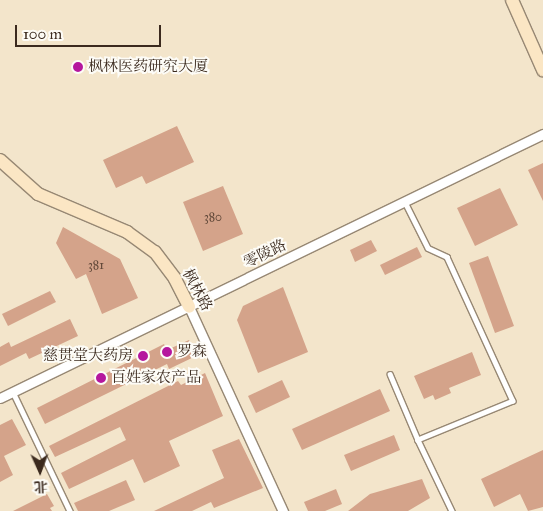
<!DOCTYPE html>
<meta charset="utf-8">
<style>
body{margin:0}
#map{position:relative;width:543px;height:511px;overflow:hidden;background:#f3e5cb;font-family:"IM FELL Great Primer","Noto Serif SC",serif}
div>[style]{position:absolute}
.building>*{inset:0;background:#d4a38a}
.roads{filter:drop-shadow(1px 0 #978874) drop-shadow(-1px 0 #978874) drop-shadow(0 1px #978874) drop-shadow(0 -1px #978874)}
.lane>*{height:4.5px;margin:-2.25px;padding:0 2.25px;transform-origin:2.25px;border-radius:2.25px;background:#fff}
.street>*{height:9px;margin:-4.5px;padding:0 4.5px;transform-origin:4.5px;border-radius:4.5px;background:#fff}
.secondary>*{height:12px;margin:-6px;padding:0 6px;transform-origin:6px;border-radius:6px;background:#fbe6c4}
.dots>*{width:14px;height:14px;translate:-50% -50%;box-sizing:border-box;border:2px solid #fdfcf7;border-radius:50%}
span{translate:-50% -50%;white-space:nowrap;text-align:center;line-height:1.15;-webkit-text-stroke:4px #fdfcf7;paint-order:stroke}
.number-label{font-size:12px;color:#614839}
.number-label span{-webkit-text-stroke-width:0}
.poi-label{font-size:15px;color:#3b2a1e}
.left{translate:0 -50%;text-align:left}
.right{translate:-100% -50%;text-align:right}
.street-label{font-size:15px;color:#3b2a1e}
.north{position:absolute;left:15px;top:446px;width:50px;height:50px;-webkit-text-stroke:4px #fdfcf7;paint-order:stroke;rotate:178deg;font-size:14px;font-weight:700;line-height:20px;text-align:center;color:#3b2a1e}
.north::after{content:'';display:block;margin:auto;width:18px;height:22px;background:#3b2a1e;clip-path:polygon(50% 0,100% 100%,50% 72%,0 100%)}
.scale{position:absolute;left:15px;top:25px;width:146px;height:22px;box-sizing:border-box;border:2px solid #3b2a1e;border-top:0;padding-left:6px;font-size:15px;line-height:18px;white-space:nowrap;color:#3b2a1e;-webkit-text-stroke:4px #fdfcf7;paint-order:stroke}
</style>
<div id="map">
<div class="building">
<i style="clip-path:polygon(177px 126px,194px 162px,146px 184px,142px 176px,116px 188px,103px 160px)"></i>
<i style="clip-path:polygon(543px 163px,543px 201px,528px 170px)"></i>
<i style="clip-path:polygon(223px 186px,243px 234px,203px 251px,183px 202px)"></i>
<i style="clip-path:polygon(500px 188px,518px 225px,475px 246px,457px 208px)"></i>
<i style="clip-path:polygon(63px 227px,120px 259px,138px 298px,102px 314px,86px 274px,76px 279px,56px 243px)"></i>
<i style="clip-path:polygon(371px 240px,377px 251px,355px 262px,350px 250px)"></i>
<i style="clip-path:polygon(417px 247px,422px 257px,385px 275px,380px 265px)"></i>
<i style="clip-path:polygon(488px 256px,514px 326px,495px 333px,469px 263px)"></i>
<i style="clip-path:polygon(283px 287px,308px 352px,258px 373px,237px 320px,243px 306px)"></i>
<i style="clip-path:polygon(50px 291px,56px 302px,8px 326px,2px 314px)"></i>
<i style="clip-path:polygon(70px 319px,78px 336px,29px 359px,26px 353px,0 366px,0 347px,9px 342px,11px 347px)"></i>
<i style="clip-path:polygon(189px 340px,196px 356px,169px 369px,167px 364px,45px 424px,37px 408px,164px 344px,167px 350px)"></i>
<i style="clip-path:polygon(472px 352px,481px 375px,449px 388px,451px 393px,435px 400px,433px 395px,424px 399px,414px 376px)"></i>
<i style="clip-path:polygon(205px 373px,223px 416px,169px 441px,180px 466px,144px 483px,133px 459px,69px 489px,61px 473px,126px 440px,120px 427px,55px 457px,49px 446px,178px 381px,181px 385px)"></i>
<i style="clip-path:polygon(282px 380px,290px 397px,256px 413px,248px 396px)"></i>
<i style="clip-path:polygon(380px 389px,390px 411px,302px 450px,292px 429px)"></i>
<i style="clip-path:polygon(12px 419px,26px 445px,4px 456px,13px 475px,0 482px,0 425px)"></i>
<i style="clip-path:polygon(394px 435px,400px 450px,351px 471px,344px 455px)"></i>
<i style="clip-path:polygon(239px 439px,263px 488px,214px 508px,211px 502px,192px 511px,154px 511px,224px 478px,212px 450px)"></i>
<i style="clip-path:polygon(543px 450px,543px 507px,528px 511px,520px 494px,494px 507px,481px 479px)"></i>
<i style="clip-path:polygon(422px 479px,430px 498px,408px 511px,348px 511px,370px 494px)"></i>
<i style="clip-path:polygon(126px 480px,135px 500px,109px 511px,78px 511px,74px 503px)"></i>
<i style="clip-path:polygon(336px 489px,342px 504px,325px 511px,308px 511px,304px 502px)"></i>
<i style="clip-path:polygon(47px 494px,54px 506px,50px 508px,52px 511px,13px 511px)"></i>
</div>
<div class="roads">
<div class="lane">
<i style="left:405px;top:202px;width:51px;rotate:63.4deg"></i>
<i style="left:428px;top:248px;width:21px;rotate:25deg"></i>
<i style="left:447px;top:257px;width:158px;rotate:65.4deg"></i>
<i style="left:513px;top:401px;width:103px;rotate:157.7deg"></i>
<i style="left:418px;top:440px;width:79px;rotate:64.4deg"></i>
<i style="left:390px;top:374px;width:72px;rotate:67deg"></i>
<i style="left:13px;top:392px;width:132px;rotate:64.4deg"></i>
</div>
<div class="street">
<i style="left:189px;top:307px;width:225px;rotate:65.3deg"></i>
<i style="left:0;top:398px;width:604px;rotate:-25.93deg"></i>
</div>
<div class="secondary">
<i style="left:512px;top:0;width:77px;rotate:66.1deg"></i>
<i style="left:0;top:160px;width:51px;rotate:41.8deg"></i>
<i style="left:38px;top:194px;width:97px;rotate:23.1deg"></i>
<i style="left:127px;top:232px;width:34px;rotate:36deg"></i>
<i style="left:155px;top:252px;width:34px;rotate:53deg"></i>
<i style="left:175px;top:279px;width:31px;rotate:63deg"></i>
</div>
</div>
<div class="dots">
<i style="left:78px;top:67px;background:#b5179e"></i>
<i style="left:167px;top:352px;background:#b5179e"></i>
<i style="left:143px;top:356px;background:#b5179e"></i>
<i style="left:101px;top:378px;background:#b5179e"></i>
</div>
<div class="number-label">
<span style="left:213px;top:218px">380</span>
<span style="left:96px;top:266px">381</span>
</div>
<div class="poi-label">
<span class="left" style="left:88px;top:67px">枫林医药研究大厦</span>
<span class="left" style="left:177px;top:352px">罗森</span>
<span class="right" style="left:133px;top:356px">慈贯堂大药房</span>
<span class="left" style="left:111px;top:378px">百姓家农产品</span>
</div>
<div class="street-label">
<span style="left:265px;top:254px;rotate:-26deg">零陵路</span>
<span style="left:197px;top:290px;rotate:62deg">枫林路</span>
</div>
<div class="north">北</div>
<div class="scale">100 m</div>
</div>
